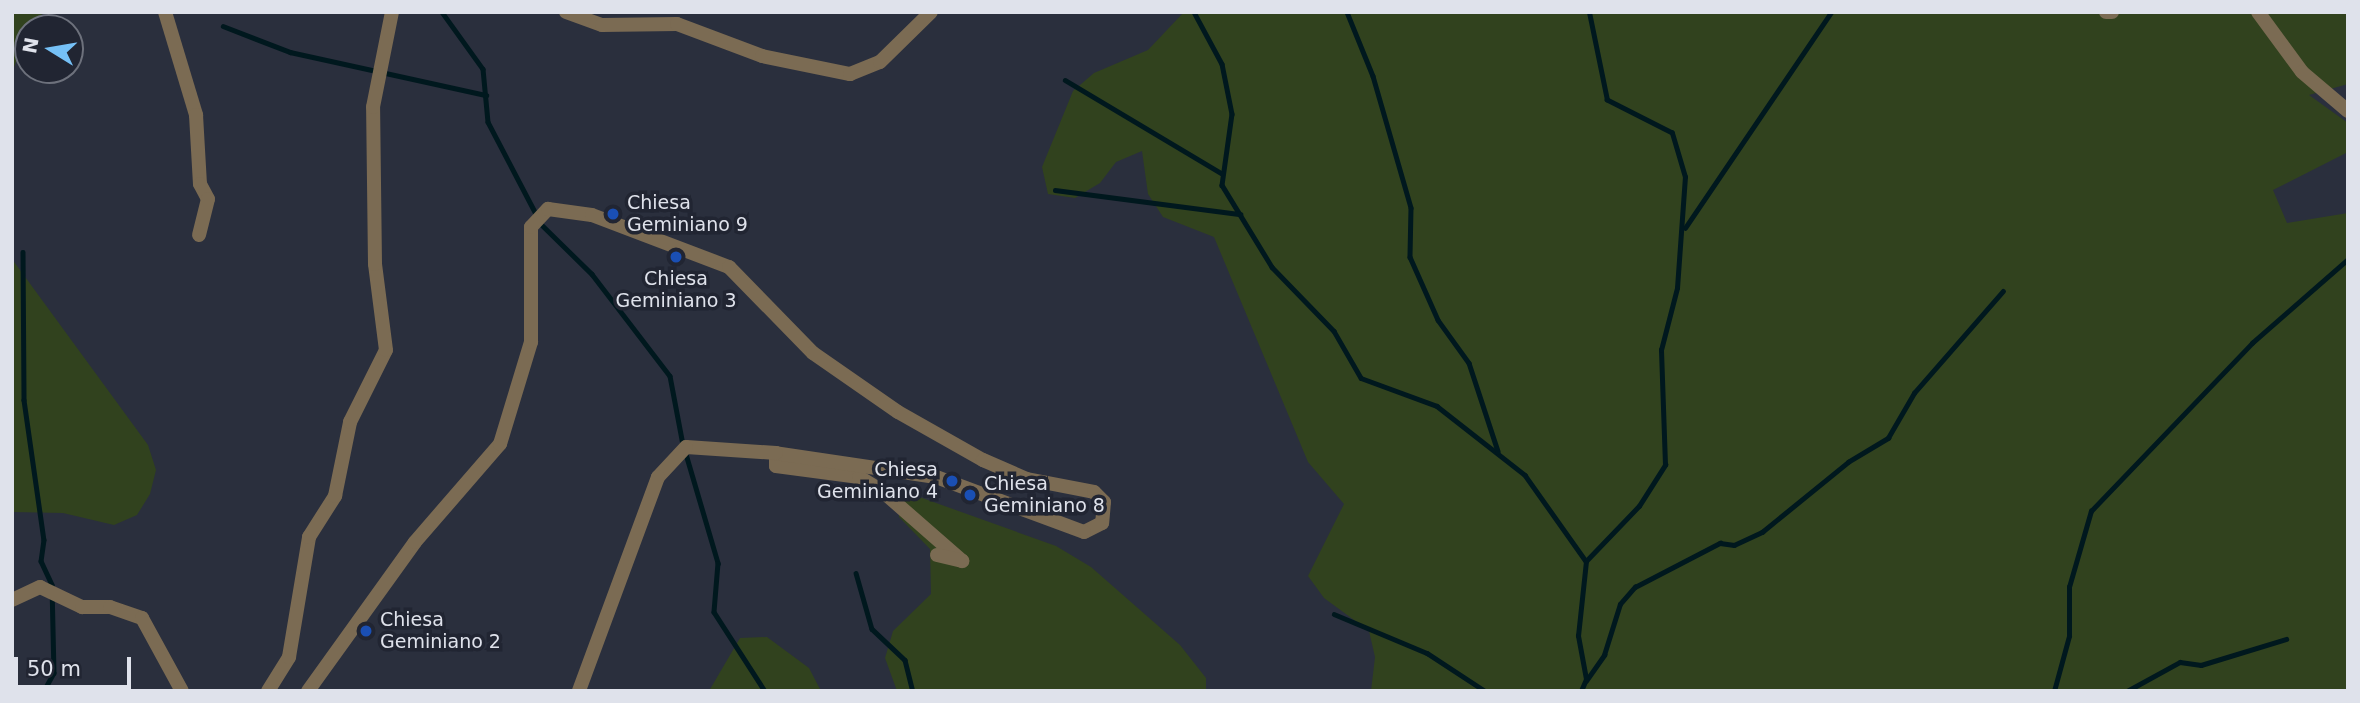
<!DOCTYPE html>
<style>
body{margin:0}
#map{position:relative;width:2360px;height:703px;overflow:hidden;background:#2a2f3d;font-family:"DejaVu Sans",sans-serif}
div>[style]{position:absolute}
.green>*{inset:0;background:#31421e}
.stream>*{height:4.5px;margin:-2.25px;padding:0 2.25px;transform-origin:2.25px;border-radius:2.25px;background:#00181e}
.minor>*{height:14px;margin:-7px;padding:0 7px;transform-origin:7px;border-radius:7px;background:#7b6b53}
.dots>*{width:19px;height:19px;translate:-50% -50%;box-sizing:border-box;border:4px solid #212532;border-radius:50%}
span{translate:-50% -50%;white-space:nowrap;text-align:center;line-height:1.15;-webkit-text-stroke:7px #212532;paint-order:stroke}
.poi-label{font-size:19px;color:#dfe2eb}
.left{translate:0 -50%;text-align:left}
.right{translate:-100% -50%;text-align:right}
.frame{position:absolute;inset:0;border:14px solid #dfe2eb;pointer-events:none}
.north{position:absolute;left:14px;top:14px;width:70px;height:70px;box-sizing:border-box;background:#212532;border:2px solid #6d717c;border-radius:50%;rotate:281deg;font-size:19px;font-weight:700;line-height:28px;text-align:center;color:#dfe2eb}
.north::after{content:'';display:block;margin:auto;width:24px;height:32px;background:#75c0f6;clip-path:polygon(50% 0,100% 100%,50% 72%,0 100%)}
.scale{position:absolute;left:14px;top:657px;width:117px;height:32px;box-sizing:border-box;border:4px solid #dfe2eb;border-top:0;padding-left:9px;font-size:21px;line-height:24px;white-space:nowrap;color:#dfe2eb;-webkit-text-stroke:5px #212532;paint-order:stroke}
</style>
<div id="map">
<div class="green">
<i style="clip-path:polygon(12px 12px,43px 12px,35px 28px,28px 28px,12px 73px)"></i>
<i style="clip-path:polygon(1184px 12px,2348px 12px,2348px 84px,2309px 95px,2348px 123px,2348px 152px,2273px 190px,2287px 223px,2348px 213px,2348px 691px,1371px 691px,1375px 657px,1369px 631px,1324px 598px,1308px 576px,1344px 504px,1308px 462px,1214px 237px,1163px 217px,1148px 194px,1142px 151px,1116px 162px,1100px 183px,1075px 198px,1048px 194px,1042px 167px,1073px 91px,1094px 73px,1148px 50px)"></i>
<i style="clip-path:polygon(12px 259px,148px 445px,156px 470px,150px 494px,137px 515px,114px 525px,63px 513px,12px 512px)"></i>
<i style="clip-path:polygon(900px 490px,1056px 546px,1091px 567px,1180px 645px,1206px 678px,1206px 691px,897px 691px,885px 658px,893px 631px,931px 594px,930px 549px,899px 517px)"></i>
<i style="clip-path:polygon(767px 637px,809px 668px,821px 691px,709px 691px,740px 638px)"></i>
</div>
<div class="stream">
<i style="left:442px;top:12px;width:70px;rotate:54.3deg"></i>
<i style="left:483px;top:69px;width:53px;rotate:84.6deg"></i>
<i style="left:488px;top:122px;width:104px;rotate:62.4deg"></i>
<i style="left:1194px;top:12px;width:59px;rotate:61.7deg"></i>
<i style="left:1222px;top:64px;width:51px;rotate:78.7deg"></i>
<i style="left:1232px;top:114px;width:72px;rotate:98deg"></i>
<i style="left:1222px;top:185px;width:96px;rotate:58.6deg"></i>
<i style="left:1272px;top:267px;width:89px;rotate:45.9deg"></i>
<i style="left:1334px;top:331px;width:54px;rotate:60.1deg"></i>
<i style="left:1361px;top:378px;width:81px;rotate:20.2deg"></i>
<i style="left:1437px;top:406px;width:112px;rotate:38.1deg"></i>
<i style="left:1525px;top:475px;width:105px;rotate:54.7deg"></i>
<i style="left:1347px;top:12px;width:69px;rotate:67.9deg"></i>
<i style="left:1373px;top:76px;width:137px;rotate:73.9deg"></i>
<i style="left:1411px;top:208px;width:49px;rotate:91.2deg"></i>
<i style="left:1410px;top:257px;width:69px;rotate:66deg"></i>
<i style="left:1438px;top:320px;width:53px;rotate:54.2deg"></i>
<i style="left:1469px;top:363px;width:93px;rotate:71.8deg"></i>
<i style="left:223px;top:26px;width:72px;rotate:21.2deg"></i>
<i style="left:290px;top:52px;width:201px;rotate:12.4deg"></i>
<i style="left:1065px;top:80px;width:182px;rotate:30.8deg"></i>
<i style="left:1055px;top:190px;width:187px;rotate:7.4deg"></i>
<i style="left:539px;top:222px;width:74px;rotate:44.5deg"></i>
<i style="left:592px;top:274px;width:128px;rotate:52.6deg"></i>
<i style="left:670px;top:376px;width:70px;rotate:79.3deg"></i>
<i style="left:1685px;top:228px;width:261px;rotate:-55.9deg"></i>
<i style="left:23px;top:252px;width:148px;rotate:89.6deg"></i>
<i style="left:24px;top:400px;width:141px;rotate:81.9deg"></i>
<i style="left:44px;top:540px;width:21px;rotate:98deg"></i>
<i style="left:41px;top:561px;width:26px;rotate:65deg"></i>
<i style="left:52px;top:585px;width:88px;rotate:88.7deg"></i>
<i style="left:54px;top:673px;width:21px;rotate:119deg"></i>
<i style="left:686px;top:454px;width:114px;rotate:73.6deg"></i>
<i style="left:718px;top:563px;width:49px;rotate:94.7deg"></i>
<i style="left:714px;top:612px;width:94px;rotate:57.2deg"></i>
<i style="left:856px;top:573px;width:58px;rotate:74.1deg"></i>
<i style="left:872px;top:629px;width:45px;rotate:43.2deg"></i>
<i style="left:905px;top:660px;width:32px;rotate:76deg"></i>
<i style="left:1334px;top:614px;width:101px;rotate:22.8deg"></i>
<i style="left:1427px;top:653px;width:69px;rotate:33.2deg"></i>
<i style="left:1586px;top:681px;width:32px;rotate:-55deg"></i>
<i style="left:1604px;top:655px;width:53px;rotate:-72.6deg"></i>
<i style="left:1620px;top:604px;width:23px;rotate:-49deg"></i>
<i style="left:1635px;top:587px;width:96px;rotate:-27.4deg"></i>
<i style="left:1720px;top:543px;width:14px;rotate:8deg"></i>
<i style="left:1734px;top:545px;width:31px;rotate:-25deg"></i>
<i style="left:1762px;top:532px;width:111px;rotate:-39.1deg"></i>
<i style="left:1848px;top:462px;width:47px;rotate:-31deg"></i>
<i style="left:1888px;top:438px;width:52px;rotate:-60deg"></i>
<i style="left:1914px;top:393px;width:135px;rotate:-48.9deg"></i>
<i style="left:1581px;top:691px;width:13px;rotate:-67deg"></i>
<i style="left:1586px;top:679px;width:44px;rotate:-100.5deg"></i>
<i style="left:1578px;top:636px;width:75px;rotate:-83.9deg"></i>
<i style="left:1586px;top:561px;width:76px;rotate:-46.1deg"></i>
<i style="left:1639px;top:506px;width:49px;rotate:-57.6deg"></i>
<i style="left:1665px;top:465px;width:115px;rotate:-92deg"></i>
<i style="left:1661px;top:350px;width:64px;rotate:-75.5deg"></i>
<i style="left:1677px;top:288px;width:111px;rotate:-85.9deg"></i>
<i style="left:1685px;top:177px;width:46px;rotate:-106.5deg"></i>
<i style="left:1672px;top:133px;width:73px;rotate:-153.1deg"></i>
<i style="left:1607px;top:100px;width:90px;rotate:-101.6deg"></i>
<i style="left:2054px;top:691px;width:57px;rotate:-74.7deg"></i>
<i style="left:2069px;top:636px;width:49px;rotate:-90deg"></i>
<i style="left:2069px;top:587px;width:79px;rotate:-73.9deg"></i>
<i style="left:2091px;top:511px;width:233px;rotate:-46.2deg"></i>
<i style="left:2252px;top:343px;width:128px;rotate:-41.2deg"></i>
<i style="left:2127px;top:691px;width:60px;rotate:-28.7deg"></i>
<i style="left:2180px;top:662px;width:21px;rotate:8deg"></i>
<i style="left:2201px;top:665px;width:89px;rotate:-17deg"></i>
</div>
<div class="minor">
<i style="left:165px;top:12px;width:108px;rotate:73.2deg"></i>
<i style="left:196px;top:115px;width:69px;rotate:86.7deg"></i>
<i style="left:200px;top:184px;width:17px;rotate:62deg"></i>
<i style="left:208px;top:199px;width:37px;rotate:104deg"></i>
<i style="left:566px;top:12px;width:38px;rotate:20deg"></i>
<i style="left:602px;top:25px;width:75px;rotate:-0.8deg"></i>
<i style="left:677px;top:24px;width:91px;rotate:20.6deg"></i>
<i style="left:762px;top:56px;width:90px;rotate:11.6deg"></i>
<i style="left:850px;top:74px;width:32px;rotate:-22deg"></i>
<i style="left:880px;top:62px;width:71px;rotate:-44.4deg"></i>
<i style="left:2106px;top:12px;width:6px"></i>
<i style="left:2258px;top:12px;width:74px;rotate:53.7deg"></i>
<i style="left:2302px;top:72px;width:60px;rotate:40.3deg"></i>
<i style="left:776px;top:453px;width:13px;rotate:90deg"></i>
<i style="left:776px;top:466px;width:84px;rotate:7.5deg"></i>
<i style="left:859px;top:477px;width:26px;rotate:31deg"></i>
<i style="left:881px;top:490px;width:108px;rotate:41.2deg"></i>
<i style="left:937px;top:555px;width:26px;rotate:13deg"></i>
<i style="left:12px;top:600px;width:31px;rotate:-25deg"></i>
<i style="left:40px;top:587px;width:47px;rotate:25.5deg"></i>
<i style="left:82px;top:607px;width:28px"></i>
<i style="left:110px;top:607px;width:34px;rotate:19deg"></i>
<i style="left:142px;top:618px;width:83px;rotate:61.3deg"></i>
<i style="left:268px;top:691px;width:40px;rotate:-58deg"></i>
<i style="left:289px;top:657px;width:122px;rotate:-80.5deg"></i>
<i style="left:309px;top:537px;width:49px;rotate:-57.6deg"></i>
<i style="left:335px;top:496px;width:76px;rotate:-78.5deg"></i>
<i style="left:350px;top:422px;width:80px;rotate:-63.4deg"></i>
<i style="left:386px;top:350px;width:87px;rotate:-97.3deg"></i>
<i style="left:375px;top:264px;width:157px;rotate:-90.7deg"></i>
<i style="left:373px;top:107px;width:97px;rotate:-78.7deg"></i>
<i style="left:308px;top:691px;width:183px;rotate:-54.3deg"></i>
<i style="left:415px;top:542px;width:130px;rotate:-49.1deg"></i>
<i style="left:500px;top:444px;width:107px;rotate:-73.1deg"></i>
<i style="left:531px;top:342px;width:115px;rotate:-90deg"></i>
<i style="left:531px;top:227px;width:25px;rotate:-47deg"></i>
<i style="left:548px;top:209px;width:44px;rotate:7.8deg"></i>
<i style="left:592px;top:215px;width:147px;rotate:20.8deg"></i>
<i style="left:729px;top:267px;width:120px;rotate:45.7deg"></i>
<i style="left:813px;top:353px;width:103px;rotate:34.8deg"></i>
<i style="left:898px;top:412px;width:98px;rotate:29.5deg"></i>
<i style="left:983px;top:460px;width:48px;rotate:23.4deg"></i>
<i style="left:1027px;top:479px;width:68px;rotate:11deg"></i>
<i style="left:1094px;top:492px;width:14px;rotate:45deg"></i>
<i style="left:1104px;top:502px;width:21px;rotate:95deg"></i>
<i style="left:1102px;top:523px;width:20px;rotate:153deg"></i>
<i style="left:1084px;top:532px;width:158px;rotate:-159.6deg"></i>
<i style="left:936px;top:477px;width:162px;rotate:-171.5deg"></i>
<i style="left:776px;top:453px;width:90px;rotate:-176.2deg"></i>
<i style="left:686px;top:447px;width:41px;rotate:133deg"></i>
<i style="left:658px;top:477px;width:228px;rotate:110.3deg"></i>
</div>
<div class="dots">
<i style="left:613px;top:214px;background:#1a4fb4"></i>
<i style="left:676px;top:257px;background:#1a4fb4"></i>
<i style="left:952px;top:481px;background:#1a4fb4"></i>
<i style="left:970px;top:495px;background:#1a4fb4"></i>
<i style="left:366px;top:631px;background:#1a4fb4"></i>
</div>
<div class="poi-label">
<span class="left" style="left:627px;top:214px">Chiesa<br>Geminiano 9</span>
<span style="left:676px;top:290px">Chiesa<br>Geminiano 3</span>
<span class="right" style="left:938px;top:481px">Chiesa<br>Geminiano 4</span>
<span class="left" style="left:984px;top:495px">Chiesa<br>Geminiano 8</span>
<span class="left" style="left:380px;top:631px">Chiesa<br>Geminiano 2</span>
</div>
<div class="frame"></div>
<div class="north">N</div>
<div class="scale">50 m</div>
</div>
